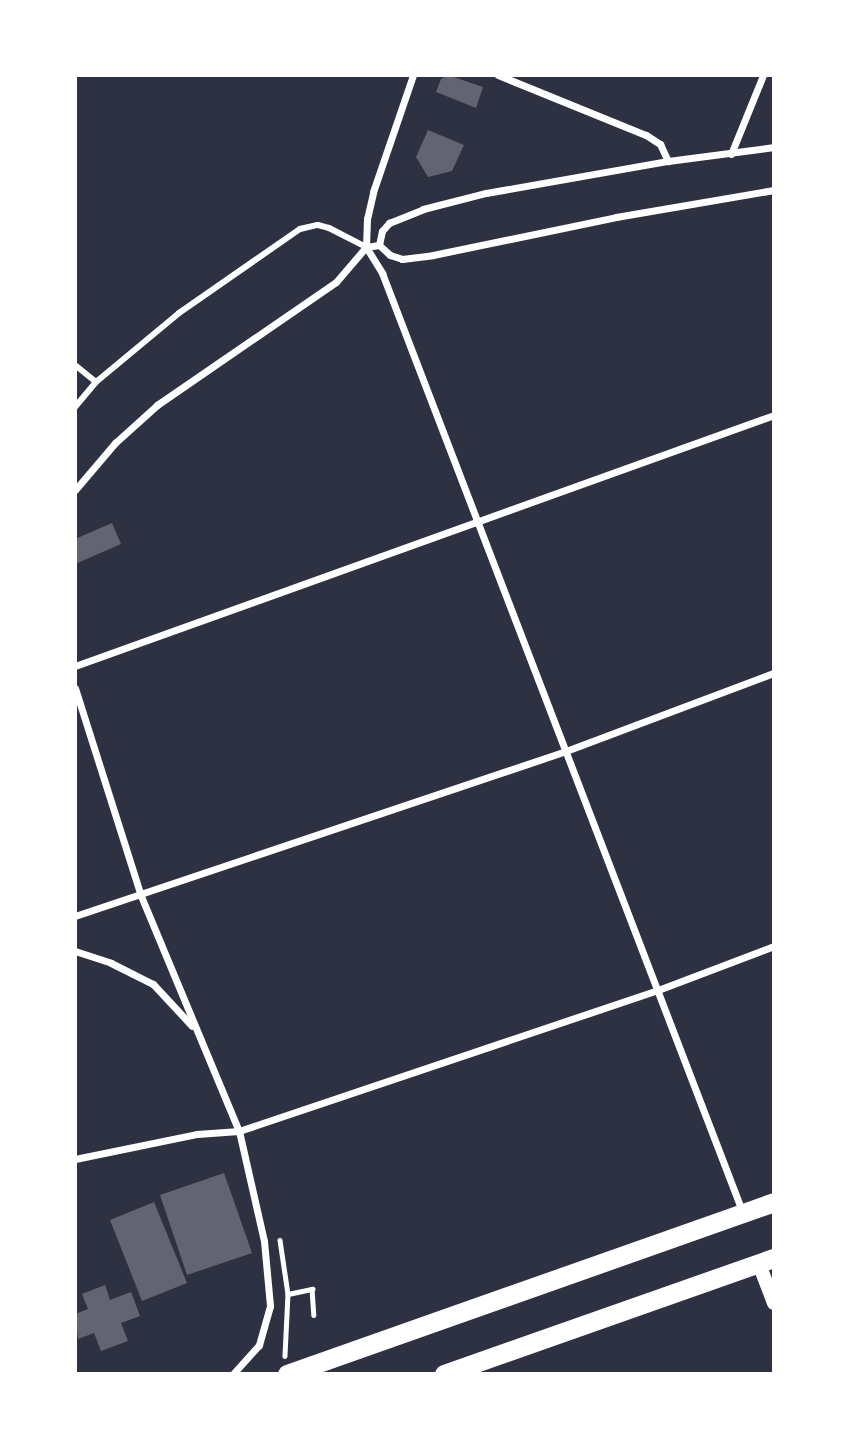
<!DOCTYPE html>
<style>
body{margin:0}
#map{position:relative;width:849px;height:1449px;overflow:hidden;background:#2d3142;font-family:"Titillium Web",sans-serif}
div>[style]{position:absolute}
.building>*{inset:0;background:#626471}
.path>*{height:4.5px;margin:-2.25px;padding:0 2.25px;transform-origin:2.25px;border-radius:2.25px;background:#fff}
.pedestrian>*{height:6px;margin:-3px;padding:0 3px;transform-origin:3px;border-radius:3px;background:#fff}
.minor>*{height:7px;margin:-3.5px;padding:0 3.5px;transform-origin:3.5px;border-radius:3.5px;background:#fff}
.secondary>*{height:14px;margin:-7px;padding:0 7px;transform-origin:7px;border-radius:7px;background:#fff}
.trunk>*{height:19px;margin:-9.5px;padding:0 9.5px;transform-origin:9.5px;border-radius:9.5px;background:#fff}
span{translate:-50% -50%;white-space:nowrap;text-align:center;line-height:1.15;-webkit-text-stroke:5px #fff;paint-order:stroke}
.frame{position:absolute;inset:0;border:77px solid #fff;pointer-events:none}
</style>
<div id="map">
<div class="building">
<i style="clip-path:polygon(448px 75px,483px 87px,476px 108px,436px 92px,441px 79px)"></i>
<i style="clip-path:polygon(428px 130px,464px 145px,452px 171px,428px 177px,416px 157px)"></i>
<i style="clip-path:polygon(112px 523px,121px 544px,75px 564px,75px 539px)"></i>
<i style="clip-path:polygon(224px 1173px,252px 1253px,187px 1275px,160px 1195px)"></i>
<i style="clip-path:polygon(154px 1202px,187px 1283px,142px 1301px,110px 1220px)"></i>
<i style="clip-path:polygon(105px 1285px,110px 1300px,131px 1292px,140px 1316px,121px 1323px,128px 1341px,101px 1351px,94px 1333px,78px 1339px,75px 1314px,88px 1309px,82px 1294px)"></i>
</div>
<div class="path">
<i style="left:280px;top:1240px;width:55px;rotate:81.6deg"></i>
<i style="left:288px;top:1294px;width:62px;rotate:92.8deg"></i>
<i style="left:288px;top:1294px;width:25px;rotate:-12deg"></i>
<i style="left:312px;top:1289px;width:26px;rotate:86deg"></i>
</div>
<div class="pedestrian">
<i style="left:75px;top:365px;width:27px;rotate:39deg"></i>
<i style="left:75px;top:407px;width:33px;rotate:-50deg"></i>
<i style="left:96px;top:382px;width:108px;rotate:-39.7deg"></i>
<i style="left:179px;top:313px;width:147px;rotate:-34.8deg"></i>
<i style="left:300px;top:229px;width:18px;rotate:-13deg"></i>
<i style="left:318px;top:225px;width:11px;rotate:15deg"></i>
<i style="left:329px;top:228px;width:42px;rotate:27.2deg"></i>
</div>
<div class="minor">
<i style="left:498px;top:75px;width:160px;rotate:22.1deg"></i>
<i style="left:646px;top:135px;width:17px;rotate:33deg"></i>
<i style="left:660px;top:144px;width:19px;rotate:65deg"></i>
<i style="left:731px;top:154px;width:85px;rotate:-67.9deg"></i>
<i style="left:379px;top:245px;width:14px;rotate:-78deg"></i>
<i style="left:382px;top:231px;width:11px;rotate:-49deg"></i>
<i style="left:389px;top:223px;width:37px;rotate:-22deg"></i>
<i style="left:423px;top:209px;width:65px;rotate:-14.3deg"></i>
<i style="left:486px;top:193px;width:185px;rotate:-10deg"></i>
<i style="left:668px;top:161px;width:107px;rotate:-7.5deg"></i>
<i style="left:379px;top:245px;width:15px;rotate:42deg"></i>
<i style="left:390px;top:255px;width:13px;rotate:18deg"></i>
<i style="left:402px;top:259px;width:31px;rotate:-7deg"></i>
<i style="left:433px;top:255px;width:187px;rotate:-11.7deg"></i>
<i style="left:616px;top:217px;width:160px;rotate:-9.7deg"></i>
<i style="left:366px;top:247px;width:31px;rotate:58deg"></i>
<i style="left:382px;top:273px;width:1005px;rotate:69deg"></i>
<i style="left:366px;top:247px;width:28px;rotate:-88deg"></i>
<i style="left:367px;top:219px;width:28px;rotate:-77deg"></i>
<i style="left:373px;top:192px;width:124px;rotate:-71.1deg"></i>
<i style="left:75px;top:490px;width:62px;rotate:-49.6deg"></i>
<i style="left:115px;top:443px;width:57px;rotate:-42.1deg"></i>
<i style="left:157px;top:405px;width:217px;rotate:-34.5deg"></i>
<i style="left:336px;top:282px;width:46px;rotate:-49.4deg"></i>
<i style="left:366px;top:247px;width:13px;rotate:-9deg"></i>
<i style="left:75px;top:666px;width:743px;rotate:-19.75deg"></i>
<i style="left:75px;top:688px;width:218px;rotate:72.4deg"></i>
<i style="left:141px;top:896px;width:255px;rotate:67.4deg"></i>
<i style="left:239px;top:1131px;width:113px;rotate:77.2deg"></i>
<i style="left:264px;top:1241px;width:65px;rotate:84.7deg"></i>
<i style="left:270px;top:1306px;width:41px;rotate:105.8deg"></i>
<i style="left:259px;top:1345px;width:39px;rotate:132deg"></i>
<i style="left:75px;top:916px;width:518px;rotate:-18.57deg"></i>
<i style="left:566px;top:751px;width:222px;rotate:-20.6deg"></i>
<i style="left:75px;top:951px;width:38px;rotate:18deg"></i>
<i style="left:111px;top:963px;width:47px;rotate:26.6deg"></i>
<i style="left:153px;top:984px;width:57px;rotate:47.1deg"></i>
<i style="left:75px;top:1159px;width:125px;rotate:-11.6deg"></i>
<i style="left:197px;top:1134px;width:42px;rotate:-4.1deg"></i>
<i style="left:239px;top:1131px;width:442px;rotate:-18.6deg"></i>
<i style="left:658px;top:990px;width:124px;rotate:-20.8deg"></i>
</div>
<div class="secondary">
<i style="left:759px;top:1264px;width:42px;rotate:69deg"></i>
</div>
<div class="trunk">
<i style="left:287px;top:1374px;width:516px;rotate:-19.45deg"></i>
<i style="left:444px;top:1374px;width:350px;rotate:-19.4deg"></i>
</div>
<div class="frame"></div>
</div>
